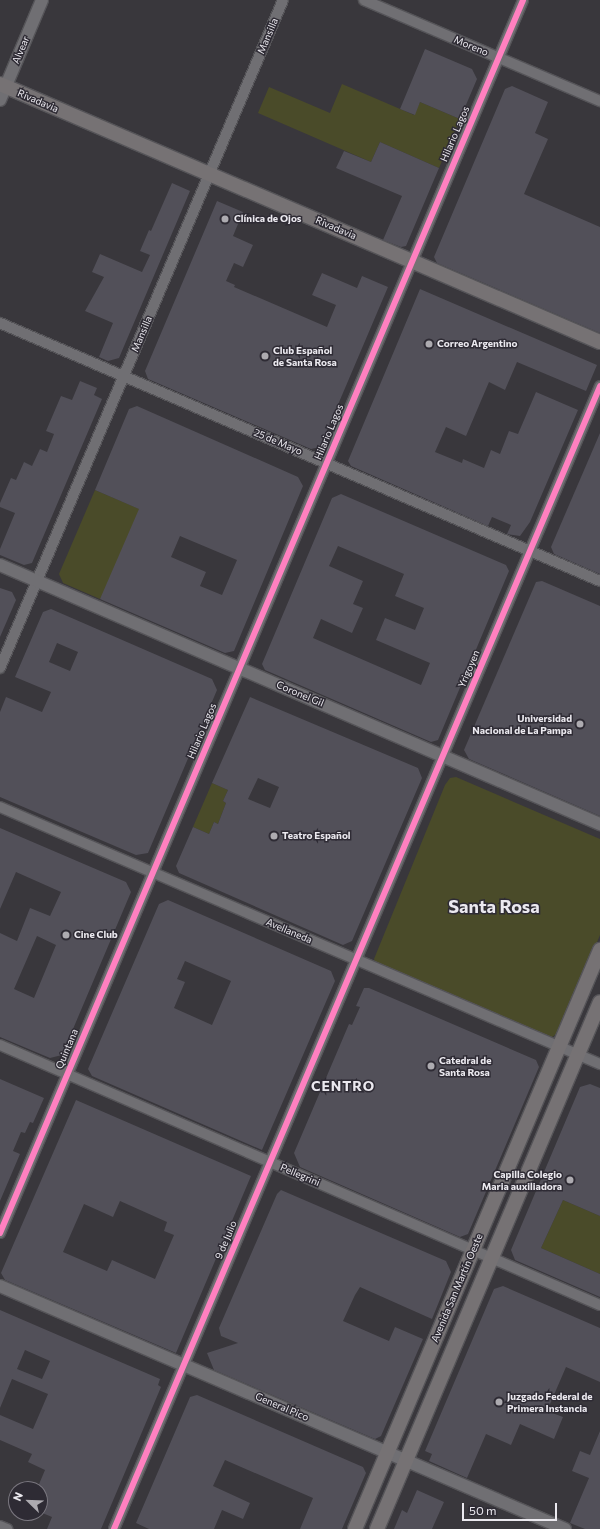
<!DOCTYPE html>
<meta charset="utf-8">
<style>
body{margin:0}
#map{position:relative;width:600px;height:1529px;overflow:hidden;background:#39373c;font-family:Commissioner,sans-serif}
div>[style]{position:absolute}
.green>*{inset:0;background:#4a4b29}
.building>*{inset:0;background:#525059}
.roads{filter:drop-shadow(1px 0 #555458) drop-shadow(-1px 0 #555458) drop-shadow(0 1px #555458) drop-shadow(0 -1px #555458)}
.minor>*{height:10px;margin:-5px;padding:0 5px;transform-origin:5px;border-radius:5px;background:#706f73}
.tertiary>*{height:12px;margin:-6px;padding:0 6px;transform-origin:6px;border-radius:6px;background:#706f73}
.secondary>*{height:14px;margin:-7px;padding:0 7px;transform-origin:7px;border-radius:7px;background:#767274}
.cycleway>*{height:6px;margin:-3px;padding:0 3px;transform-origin:3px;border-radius:3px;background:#ff80c0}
.dots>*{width:11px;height:11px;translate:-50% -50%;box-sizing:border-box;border:2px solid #2e2b34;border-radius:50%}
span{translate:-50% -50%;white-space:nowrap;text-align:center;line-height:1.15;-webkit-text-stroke:3px #2e2b34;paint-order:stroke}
.street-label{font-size:10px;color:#ebe9ef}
.poi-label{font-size:10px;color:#ebe9ef;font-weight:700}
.left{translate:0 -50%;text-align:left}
.right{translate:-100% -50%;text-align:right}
.district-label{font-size:14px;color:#ebe9ef;font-weight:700;letter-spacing:1px}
.town-label{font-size:18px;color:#ebe9ef;font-weight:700}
.north{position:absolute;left:8px;top:1481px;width:40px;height:40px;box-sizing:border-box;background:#2e2b34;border:1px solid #7a777f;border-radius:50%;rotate:293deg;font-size:11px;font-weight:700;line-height:16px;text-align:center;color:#ebe9ef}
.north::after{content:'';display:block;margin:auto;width:14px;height:18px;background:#adabb0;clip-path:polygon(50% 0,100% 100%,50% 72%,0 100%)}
.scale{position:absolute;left:462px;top:1503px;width:95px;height:18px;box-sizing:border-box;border:2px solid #ebe9ef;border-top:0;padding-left:5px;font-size:12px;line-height:14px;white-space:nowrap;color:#ebe9ef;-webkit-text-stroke:3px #2e2b34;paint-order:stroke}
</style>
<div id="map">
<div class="green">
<i style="clip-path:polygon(342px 84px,414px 115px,420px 102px,460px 119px,439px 168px,380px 142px,371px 162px,258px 113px,269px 87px,330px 113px)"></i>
<i style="clip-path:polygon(95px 490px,156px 516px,100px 599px,63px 583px,59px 574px)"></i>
<i style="clip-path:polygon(456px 777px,600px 839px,600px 935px,560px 1031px,551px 1038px,375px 962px,374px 959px,445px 785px,450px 778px)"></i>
<i style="clip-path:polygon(212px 783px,228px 790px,223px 801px,226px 803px,218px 824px,214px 822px,209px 834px,193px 827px)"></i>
<i style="clip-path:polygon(563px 1200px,600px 1216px,600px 1274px,541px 1248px)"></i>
</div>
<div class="building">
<i style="clip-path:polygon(425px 49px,472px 69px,477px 79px,460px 119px,420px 102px,415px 115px,400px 109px)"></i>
<i style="clip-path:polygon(512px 86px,548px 102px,535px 133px,548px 139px,524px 194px,600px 227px,600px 333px,437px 263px,434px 257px,505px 89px)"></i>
<i style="clip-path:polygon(380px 142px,439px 168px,406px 246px,401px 247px,383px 240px,402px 196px,336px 168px,344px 151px,371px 162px)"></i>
<i style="clip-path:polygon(172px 183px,190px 191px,119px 358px,108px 361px,99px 357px,113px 323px,85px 311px,104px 277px,92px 272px,100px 254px,142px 272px,150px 255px,140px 251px,149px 230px,151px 231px)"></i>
<i style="clip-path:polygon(217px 201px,243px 212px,233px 236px,253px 245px,243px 267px,234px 263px,226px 281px,235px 285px,234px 287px,327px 327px,336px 305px,312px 295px,322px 273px,357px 288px,362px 276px,388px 287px,320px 447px,311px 449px,148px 379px,145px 371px)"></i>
<i style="clip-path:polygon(420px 289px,597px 365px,586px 391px,517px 362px,505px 390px,489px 382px,466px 436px,446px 427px,435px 452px,462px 463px,463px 459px,484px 468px,491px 450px,500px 454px,509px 431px,518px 434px,536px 392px,578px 410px,530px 522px,520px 536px,507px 534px,511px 525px,492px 517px,488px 526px,351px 466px,348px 461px)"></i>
<i style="clip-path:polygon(80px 381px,97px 388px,94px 395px,102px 399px,32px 563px,24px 565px,0 555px,0 549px,15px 513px,0 507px,0 503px,11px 478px,16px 480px,24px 462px,32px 466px,40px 449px,47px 452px,54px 434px,46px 431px,61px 396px,72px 400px)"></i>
<i style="clip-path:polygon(evenodd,137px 406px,298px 477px,303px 486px,234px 651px,225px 653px,100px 599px,139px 509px,95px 490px,129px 409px,137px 406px,180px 536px,237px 560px,222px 595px,200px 586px,206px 572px,171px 557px,180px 536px)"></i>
<i style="clip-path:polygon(600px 433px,600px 574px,554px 554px,551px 547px)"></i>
<i style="clip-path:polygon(evenodd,341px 494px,506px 565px,509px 571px,438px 740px,431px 742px,265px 670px,262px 664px,332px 498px,341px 494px,338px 546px,404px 574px,395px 596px,424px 608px,415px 630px,385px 618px,376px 640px,430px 663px,421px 685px,313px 638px,321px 619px,352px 633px,363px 608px,353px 604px,363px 581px,329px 566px,338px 546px)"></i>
<i style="clip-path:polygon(542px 581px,600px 606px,600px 816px,469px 759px,464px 750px,536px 582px)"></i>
<i style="clip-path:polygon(0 588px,12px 592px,16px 600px,0 637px)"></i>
<i style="clip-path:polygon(evenodd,51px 609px,212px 679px,217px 690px,148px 853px,136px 855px,0 797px,0 712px,6px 697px,42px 712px,51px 692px,15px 677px,43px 612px,51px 609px,57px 643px,78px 652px,70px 671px,49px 662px,57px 643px)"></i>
<i style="clip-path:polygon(evenodd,250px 697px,418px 768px,422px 778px,352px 941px,343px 945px,179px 873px,176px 866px,193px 827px,209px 834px,214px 822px,218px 824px,226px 803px,223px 801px,228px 790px,212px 783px,250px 697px,258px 778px,279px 787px,270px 808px,248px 799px,258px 778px)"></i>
<i style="clip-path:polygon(evenodd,0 828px,126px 882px,131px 892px,62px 1055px,50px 1058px,0 1037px,0 933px,17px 941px,30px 908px,50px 916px,61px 892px,16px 872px,0 909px,0 828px,37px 936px,56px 945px,34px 998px,14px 989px,37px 936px)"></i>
<i style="clip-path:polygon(evenodd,168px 900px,331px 971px,335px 981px,262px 1150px,92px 1076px,88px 1069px,159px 904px,168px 900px,185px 961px,231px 981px,212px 1025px,174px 1008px,185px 982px,177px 979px,185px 961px)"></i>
<i style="clip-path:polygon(364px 988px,369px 988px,536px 1060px,539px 1067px,468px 1234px,460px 1237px,300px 1167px,294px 1153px,349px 1024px,352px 1025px,360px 1007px,356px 1006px)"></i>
<i style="clip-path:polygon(0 1079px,44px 1098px,33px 1123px,30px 1122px,25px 1133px,21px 1132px,13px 1151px,20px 1154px,0 1201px)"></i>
<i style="clip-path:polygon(590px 1084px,600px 1088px,600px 1216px,563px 1200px,541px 1248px,600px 1274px,600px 1297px,515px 1260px,511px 1250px,580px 1087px)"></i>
<i style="clip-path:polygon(evenodd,76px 1100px,251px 1176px,176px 1353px,5px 1280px,1px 1273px,76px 1100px,120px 1201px,167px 1222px,164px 1231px,174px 1235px,155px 1279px,112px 1260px,107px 1271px,63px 1252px,84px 1204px,113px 1217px,120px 1201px)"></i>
<i style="clip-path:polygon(281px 1190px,446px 1261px,451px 1272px,432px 1319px,360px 1287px,355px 1295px,343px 1321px,389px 1341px,395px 1327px,423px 1339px,381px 1436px,375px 1439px,214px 1370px,207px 1353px,238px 1343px,221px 1336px,219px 1328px,277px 1194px)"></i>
<i style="clip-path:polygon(503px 1286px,600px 1328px,600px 1382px,566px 1367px,547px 1411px,563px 1417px,554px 1439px,520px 1424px,511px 1445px,486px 1434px,467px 1478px,429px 1461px,432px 1454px,425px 1451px,494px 1289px)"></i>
<i style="clip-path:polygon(evenodd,0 1310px,160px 1379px,158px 1385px,161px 1387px,101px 1529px,47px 1529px,52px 1517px,40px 1512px,40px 1489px,37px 1489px,45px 1470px,28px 1462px,32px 1454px,0 1440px,0 1415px,33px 1429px,48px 1394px,12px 1379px,0 1408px,0 1310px,25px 1350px,50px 1361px,42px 1379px,17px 1369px,25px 1350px)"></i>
<i style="clip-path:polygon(197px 1395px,363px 1467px,366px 1473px,342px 1529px,300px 1529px,313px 1498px,225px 1460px,213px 1486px,250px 1503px,243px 1519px,222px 1510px,214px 1529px,149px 1529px,136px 1523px,190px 1397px)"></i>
<i style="clip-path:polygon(600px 1431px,600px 1529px,585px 1529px,570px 1523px,589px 1478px,572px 1471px,580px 1451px,590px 1455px)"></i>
<i style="clip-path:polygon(417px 1490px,444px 1502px,432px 1529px,394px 1529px,402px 1510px,407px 1513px)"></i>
</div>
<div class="roads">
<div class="minor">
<i style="left:364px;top:0;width:257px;rotate:23.2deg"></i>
<i style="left:0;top:323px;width:653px;rotate:23.27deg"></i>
<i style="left:0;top:668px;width:725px;rotate:-67.04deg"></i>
<i style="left:0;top:807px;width:653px;rotate:23.19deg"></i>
<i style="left:0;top:1045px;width:654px;rotate:23.43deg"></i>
<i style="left:0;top:1233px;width:1339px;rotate:-67.01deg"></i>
<i style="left:0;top:1526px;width:8px;rotate:23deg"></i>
<i style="left:114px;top:1529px;width:1242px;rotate:-66.96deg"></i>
</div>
<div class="tertiary">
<i style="left:0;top:100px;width:108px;rotate:-67.2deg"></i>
<i style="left:0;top:565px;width:654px;rotate:23.35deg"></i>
<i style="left:0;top:1286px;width:615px;rotate:23.27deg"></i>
</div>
<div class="secondary">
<i style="left:0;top:84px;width:653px;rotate:23.27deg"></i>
<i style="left:355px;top:1529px;width:629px;rotate:-67.06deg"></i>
<i style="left:377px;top:1529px;width:572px;rotate:-67.06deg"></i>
</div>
</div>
<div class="cycleway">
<i style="left:0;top:1233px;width:1339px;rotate:-67.01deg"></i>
<i style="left:114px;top:1529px;width:1242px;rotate:-66.96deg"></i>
</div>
<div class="dots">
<i style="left:225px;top:219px;background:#adabb0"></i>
<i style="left:429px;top:344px;background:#adabb0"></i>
<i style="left:265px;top:356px;background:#adabb0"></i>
<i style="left:580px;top:724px;background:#adabb0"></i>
<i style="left:274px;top:836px;background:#adabb0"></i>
<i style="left:66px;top:935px;background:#adabb0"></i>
<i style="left:431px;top:1066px;background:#adabb0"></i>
<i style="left:570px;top:1180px;background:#adabb0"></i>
<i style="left:499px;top:1402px;background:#adabb0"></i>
</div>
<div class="street-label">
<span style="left:268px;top:36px;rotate:-67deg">Mansilla</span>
<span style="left:471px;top:46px;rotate:23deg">Moreno</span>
<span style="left:21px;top:50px;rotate:-67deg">Alvear</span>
<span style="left:38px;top:101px;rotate:23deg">Rivadavia</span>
<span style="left:455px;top:134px;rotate:-67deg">Hilario Lagos</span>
<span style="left:336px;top:228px;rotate:23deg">Rivadavia</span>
<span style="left:142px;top:334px;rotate:-67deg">Mansilla</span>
<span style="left:329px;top:432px;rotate:-67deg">Hilario Lagos</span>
<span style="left:278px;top:442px;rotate:23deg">25 de Mayo</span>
<span style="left:469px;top:669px;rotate:-67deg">Yrigoyen</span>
<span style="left:300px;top:694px;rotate:23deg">Coronel Gil</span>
<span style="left:202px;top:731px;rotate:-67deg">Hilario Lagos</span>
<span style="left:289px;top:931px;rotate:23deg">Avellaneda</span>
<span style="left:67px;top:1049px;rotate:-67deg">Quintana</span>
<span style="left:300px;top:1175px;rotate:23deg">Pellegrini</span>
<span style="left:226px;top:1240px;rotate:-67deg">9 de Julio</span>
<span style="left:457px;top:1288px;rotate:-67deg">Avenida San Martín Oeste</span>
<span style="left:282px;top:1407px;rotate:23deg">General Pico</span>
</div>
<div class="poi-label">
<span class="left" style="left:234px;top:219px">Clínica de Ojos</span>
<span class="left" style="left:437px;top:344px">Correo Argentino</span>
<span class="left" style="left:273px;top:356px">Club Español<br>de Santa Rosa</span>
<span class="right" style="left:572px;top:724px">Universidad<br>Nacional de La Pampa</span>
<span class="left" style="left:282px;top:836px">Teatro Español</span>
<span class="left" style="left:74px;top:935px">Cine Club</span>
<span class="left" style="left:439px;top:1066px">Catedral de<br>Santa Rosa</span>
<span class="right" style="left:562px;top:1180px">Capilla Colegio<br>Maria auxiliadora</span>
<span class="left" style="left:507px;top:1402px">Juzgado Federal de<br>Primera Instancia</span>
</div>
<div class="district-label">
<span style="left:343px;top:1086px">CENTRO</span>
</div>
<div class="town-label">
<span style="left:494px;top:906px">Santa Rosa</span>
</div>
<div class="north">N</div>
<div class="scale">50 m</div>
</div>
